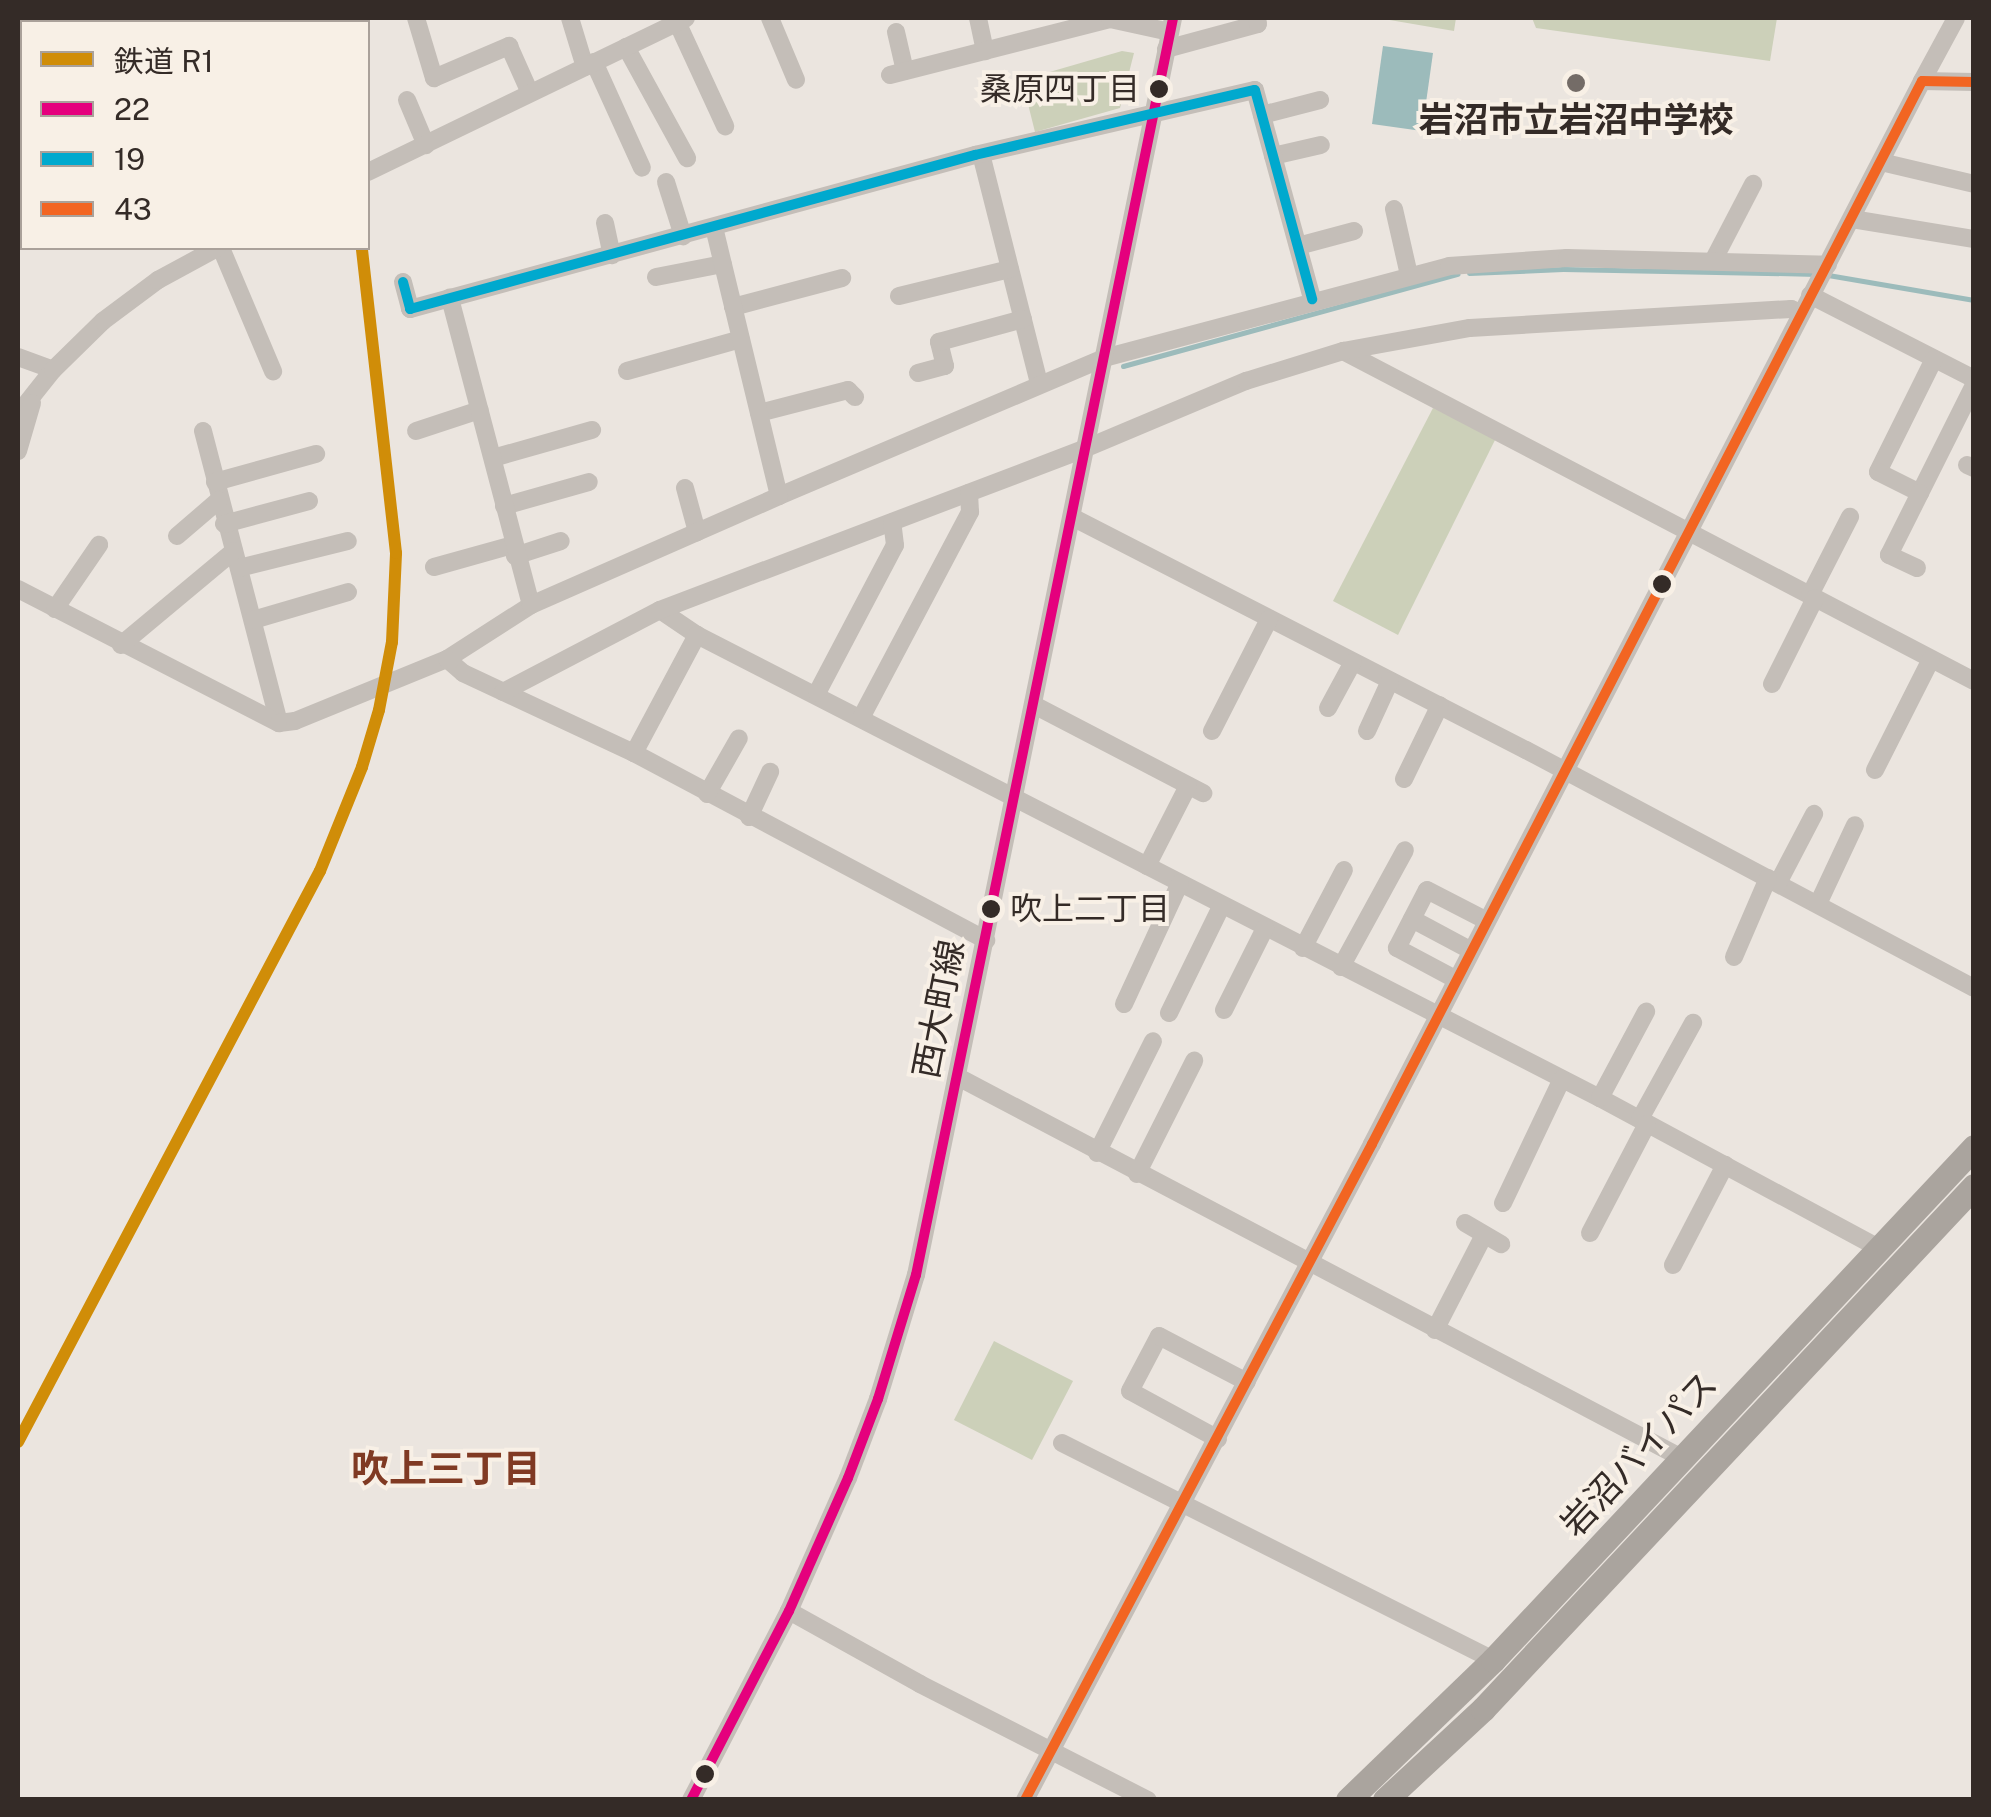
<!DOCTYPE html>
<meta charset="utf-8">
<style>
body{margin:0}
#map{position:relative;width:1991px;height:1817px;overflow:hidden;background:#ebe5df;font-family:"Public Sans","Noto Sans JP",sans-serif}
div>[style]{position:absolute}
.green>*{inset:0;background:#ccd0b9}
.water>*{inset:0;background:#9cbbbb}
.stream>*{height:5px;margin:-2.5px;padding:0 2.5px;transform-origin:2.5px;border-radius:2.5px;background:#9cbbbb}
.river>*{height:30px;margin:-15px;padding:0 15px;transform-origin:15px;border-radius:15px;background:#9cbbbb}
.minor>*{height:18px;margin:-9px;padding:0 9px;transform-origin:9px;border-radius:9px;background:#c4beb8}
.highway>*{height:25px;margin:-12.5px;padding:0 12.5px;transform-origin:12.5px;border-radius:12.5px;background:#aaa49e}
.bus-1>*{height:10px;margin:-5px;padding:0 5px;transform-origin:5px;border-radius:5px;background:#e5007d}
.bus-2>*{height:10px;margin:-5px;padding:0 5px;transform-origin:5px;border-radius:5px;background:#00a9ce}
.bus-3>*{height:10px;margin:-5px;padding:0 5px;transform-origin:5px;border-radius:5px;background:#f26522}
.rail-1>*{height:12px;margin:-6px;padding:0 6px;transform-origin:6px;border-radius:6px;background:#d08d08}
.dots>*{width:28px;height:28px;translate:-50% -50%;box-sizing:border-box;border:5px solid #f8f0e6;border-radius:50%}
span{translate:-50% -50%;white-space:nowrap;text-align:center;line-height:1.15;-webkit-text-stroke:8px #f8f0e6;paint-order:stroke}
.bus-label{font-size:32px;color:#342b27}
.right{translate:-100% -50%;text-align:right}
.left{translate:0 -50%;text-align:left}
.poi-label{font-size:35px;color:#342b27;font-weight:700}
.street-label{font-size:35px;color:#342b27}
.neighbourhood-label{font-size:38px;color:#803a23;font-weight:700}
.frame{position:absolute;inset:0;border:20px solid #342b27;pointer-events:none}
.legend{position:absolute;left:20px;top:20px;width:350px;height:230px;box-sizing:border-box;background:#f8f0e6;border:2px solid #aaa19a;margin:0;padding:12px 18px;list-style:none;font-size:30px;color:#342b27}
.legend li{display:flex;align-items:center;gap:20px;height:50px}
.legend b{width:50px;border:2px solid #aaa19a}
</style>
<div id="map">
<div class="green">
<i style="clip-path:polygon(1378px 18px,1456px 18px,1454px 31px)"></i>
<i style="clip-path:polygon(1532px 18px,1777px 18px,1770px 61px,1536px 28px)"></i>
<i style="clip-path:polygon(1122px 51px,1134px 53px,1120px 108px,1035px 132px,1022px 80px)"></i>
<i style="clip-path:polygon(1433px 408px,1496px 438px,1398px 635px,1333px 601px)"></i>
<i style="clip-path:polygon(994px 1341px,1073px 1381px,1032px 1460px,954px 1420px)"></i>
</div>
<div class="water">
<i style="clip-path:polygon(1383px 46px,1433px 53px,1422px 131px,1372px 124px)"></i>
</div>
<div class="stream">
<i style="left:1469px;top:273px;width:94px;rotate:-2.4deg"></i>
<i style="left:1563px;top:269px;width:254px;rotate:1.1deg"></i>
<i style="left:1828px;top:275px;width:148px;rotate:9.7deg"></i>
<i style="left:1123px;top:366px;width:347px;rotate:-15.4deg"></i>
</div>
<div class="river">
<i style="left:191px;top:22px;width:13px;rotate:-18deg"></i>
<i style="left:18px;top:125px;width:6px;rotate:-45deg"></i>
</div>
<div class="minor">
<i style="left:416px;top:18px;width:63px;rotate:73.3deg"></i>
<i style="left:434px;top:78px;width:82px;rotate:-23.1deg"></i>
<i style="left:509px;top:46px;width:51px;rotate:65.9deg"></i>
<i style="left:570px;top:18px;width:51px;rotate:73deg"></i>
<i style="left:770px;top:18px;width:67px;rotate:67.2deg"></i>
<i style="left:978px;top:18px;width:34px;rotate:78deg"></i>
<i style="left:40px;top:22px;width:6px;rotate:-45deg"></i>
<i style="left:677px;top:22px;width:115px;rotate:65.2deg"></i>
<i style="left:896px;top:32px;width:40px;rotate:77deg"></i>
<i style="left:626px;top:47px;width:127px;rotate:61.2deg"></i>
<i style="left:1166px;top:49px;width:95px;rotate:-15.2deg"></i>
<i style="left:1258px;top:24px;width:6px;rotate:-99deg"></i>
<i style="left:18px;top:55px;width:8px;rotate:-60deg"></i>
<i style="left:594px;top:62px;width:116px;rotate:65.6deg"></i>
<i style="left:890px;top:75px;width:227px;rotate:-14.3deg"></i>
<i style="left:1110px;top:19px;width:61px;rotate:12.2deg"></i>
<i style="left:1922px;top:81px;width:72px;rotate:-61.6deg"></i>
<i style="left:407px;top:100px;width:49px;rotate:67.1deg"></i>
<i style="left:1262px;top:115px;width:60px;rotate:-14.5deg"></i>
<i style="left:981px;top:154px;width:236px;rotate:75.8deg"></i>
<i style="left:1273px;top:156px;width:49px;rotate:-12.9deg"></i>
<i style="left:1881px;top:162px;width:96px;rotate:13.3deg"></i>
<i style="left:368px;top:172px;width:353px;rotate:-25.8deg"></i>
<i style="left:666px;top:182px;width:57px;rotate:72.5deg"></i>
<i style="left:1394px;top:209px;width:68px;rotate:77.2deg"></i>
<i style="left:1852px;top:219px;width:124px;rotate:9.3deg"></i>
<i style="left:18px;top:222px;width:4px;rotate:-27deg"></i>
<i style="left:605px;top:223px;width:33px;rotate:78deg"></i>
<i style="left:1298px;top:246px;width:58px;rotate:-15deg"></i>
<i style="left:221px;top:248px;width:134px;rotate:67.1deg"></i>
<i style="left:1713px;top:261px;width:87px;rotate:-62.5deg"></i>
<i style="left:656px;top:277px;width:68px;rotate:-11deg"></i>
<i style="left:403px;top:282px;width:28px;rotate:75deg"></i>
<i style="left:410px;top:309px;width:586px;rotate:-15.25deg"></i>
<i style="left:975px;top:155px;width:287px;rotate:-13.1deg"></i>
<i style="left:1255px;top:90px;width:217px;rotate:74.7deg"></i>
<i style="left:1810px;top:295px;width:184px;rotate:27.1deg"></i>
<i style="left:899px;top:296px;width:114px;rotate:-13.7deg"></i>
<i style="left:733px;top:307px;width:113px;rotate:-14.9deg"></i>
<i style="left:1343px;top:351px;width:712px;rotate:27.61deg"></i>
<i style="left:18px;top:357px;width:37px;rotate:20deg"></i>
<i style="left:1934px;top:359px;width:126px;rotate:116.4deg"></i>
<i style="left:1878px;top:472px;width:47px;rotate:26.6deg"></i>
<i style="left:1920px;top:493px;width:121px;rotate:-63.4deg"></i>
<i style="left:627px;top:371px;width:118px;rotate:-15.7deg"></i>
<i style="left:918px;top:373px;width:28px;rotate:-15deg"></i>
<i style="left:945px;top:366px;width:25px;rotate:-104deg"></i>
<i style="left:939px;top:342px;width:87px;rotate:-15.3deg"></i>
<i style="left:759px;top:413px;width:92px;rotate:-14.5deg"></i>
<i style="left:848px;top:390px;width:10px;rotate:45deg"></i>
<i style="left:18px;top:414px;width:56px;rotate:-51.5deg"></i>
<i style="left:53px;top:370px;width:70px;rotate:-44.4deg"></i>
<i style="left:103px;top:321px;width:69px;rotate:-36.7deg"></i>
<i style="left:158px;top:280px;width:67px;rotate:-28.5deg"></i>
<i style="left:203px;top:431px;width:302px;rotate:75.4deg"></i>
<i style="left:416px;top:431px;width:67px;rotate:-18.2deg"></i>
<i style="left:18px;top:451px;width:50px;rotate:-73.7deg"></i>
<i style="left:493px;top:458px;width:103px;rotate:-15.8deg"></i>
<i style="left:1967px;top:465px;width:8px;rotate:23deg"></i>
<i style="left:215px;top:482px;width:105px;rotate:-15.5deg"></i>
<i style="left:685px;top:488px;width:46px;rotate:74.7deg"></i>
<i style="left:779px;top:496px;width:353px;rotate:-23deg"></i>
<i style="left:1104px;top:358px;width:357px;rotate:-14.9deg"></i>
<i style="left:1449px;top:266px;width:118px;rotate:-3.9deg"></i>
<i style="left:1567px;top:258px;width:261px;rotate:1.5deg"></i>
<i style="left:504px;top:506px;width:88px;rotate:-15.8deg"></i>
<i style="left:1072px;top:517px;width:510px;rotate:27.17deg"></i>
<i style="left:1526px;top:750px;width:507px;rotate:27.98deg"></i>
<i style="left:224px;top:524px;width:88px;rotate:-15.1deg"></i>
<i style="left:177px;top:536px;width:55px;rotate:-40.6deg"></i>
<i style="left:515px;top:556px;width:48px;rotate:-18.1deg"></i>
<i style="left:434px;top:567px;width:82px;rotate:-15.6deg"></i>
<i style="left:239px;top:568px;width:112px;rotate:-13.9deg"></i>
<i style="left:1917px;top:568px;width:31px;rotate:-155deg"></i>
<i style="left:1889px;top:555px;width:69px;rotate:-63.4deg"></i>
<i style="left:18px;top:589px;width:293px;rotate:27.2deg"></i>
<i style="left:279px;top:723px;width:16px;rotate:-7deg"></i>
<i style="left:295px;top:721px;width:164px;rotate:-22.2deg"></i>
<i style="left:447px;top:659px;width:100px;rotate:-32.7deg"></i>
<i style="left:531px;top:605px;width:318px;rotate:-104.8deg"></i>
<i style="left:1810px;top:595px;width:88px;rotate:-62.9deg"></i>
<i style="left:531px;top:605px;width:271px;rotate:-23.7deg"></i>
<i style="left:779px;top:496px;width:276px;rotate:-103.6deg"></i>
<i style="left:55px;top:609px;width:78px;rotate:-55.5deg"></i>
<i style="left:660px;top:610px;width:45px;rotate:34deg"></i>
<i style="left:697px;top:635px;width:1015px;rotate:27.15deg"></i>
<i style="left:1600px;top:1098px;width:317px;rotate:28.3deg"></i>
<i style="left:253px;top:620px;width:99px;rotate:-16.4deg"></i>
<i style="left:121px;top:645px;width:147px;rotate:-39.8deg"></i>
<i style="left:447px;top:659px;width:21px;rotate:41deg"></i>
<i style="left:463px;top:673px;width:189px;rotate:25.1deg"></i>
<i style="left:634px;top:753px;width:399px;rotate:28deg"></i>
<i style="left:1772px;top:684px;width:96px;rotate:-63.4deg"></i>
<i style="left:503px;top:692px;width:177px;rotate:-27.6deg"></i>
<i style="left:660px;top:610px;width:454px;rotate:-20.8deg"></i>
<i style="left:1084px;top:449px;width:176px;rotate:-22.8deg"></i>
<i style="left:1246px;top:381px;width:102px;rotate:-17.2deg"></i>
<i style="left:1343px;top:351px;width:129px;rotate:-10.3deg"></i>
<i style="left:1470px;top:328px;width:322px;rotate:-3.4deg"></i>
<i style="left:1791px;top:309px;width:11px;rotate:22deg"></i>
<i style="left:817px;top:693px;width:167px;rotate:-62.2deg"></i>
<i style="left:895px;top:545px;width:23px;rotate:-97deg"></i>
<i style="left:1034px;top:705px;width:191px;rotate:27.5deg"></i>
<i style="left:1328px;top:708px;width:52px;rotate:-61.5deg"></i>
<i style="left:862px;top:716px;width:231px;rotate:-62.1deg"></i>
<i style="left:970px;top:512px;width:19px;rotate:-93deg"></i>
<i style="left:1212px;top:731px;width:126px;rotate:-63deg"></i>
<i style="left:1367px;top:731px;width:55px;rotate:-65.3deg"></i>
<i style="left:634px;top:753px;width:134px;rotate:-61.9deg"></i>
<i style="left:1875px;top:770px;width:124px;rotate:-63.2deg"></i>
<i style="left:1404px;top:779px;width:82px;rotate:-64.1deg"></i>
<i style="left:707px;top:794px;width:64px;rotate:-60.3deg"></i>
<i style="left:749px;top:817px;width:50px;rotate:-65deg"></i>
<i style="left:1147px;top:866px;width:90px;rotate:-62.9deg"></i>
<i style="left:1778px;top:883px;width:78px;rotate:-62.4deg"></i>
<i style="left:1818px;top:904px;width:87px;rotate:-64.9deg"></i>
<i style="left:1412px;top:919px;width:66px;rotate:28.1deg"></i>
<i style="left:1303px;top:948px;width:88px;rotate:-62.3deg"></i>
<i style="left:1734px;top:957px;width:86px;rotate:-66.7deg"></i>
<i style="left:1341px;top:967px;width:133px;rotate:-61.3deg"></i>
<i style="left:1455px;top:979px;width:66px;rotate:-151.9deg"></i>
<i style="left:1397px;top:948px;width:65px;rotate:-62.7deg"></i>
<i style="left:1427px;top:890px;width:65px;rotate:27.3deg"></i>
<i style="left:1124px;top:1004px;width:133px;rotate:-65.2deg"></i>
<i style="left:1224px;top:1010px;width:92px;rotate:-63.4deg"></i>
<i style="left:1169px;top:1013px;width:120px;rotate:-63.9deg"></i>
<i style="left:958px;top:1077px;width:818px;rotate:27.76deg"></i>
<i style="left:1600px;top:1098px;width:98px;rotate:-61.9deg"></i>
<i style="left:1640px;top:1119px;width:110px;rotate:-61.1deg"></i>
<i style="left:1097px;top:1153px;width:125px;rotate:-63.4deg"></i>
<i style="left:1137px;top:1174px;width:127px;rotate:-63.2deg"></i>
<i style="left:1503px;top:1203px;width:137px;rotate:-64.6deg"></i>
<i style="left:1465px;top:1223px;width:42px;rotate:30.3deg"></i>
<i style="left:1590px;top:1233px;width:123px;rotate:-62.4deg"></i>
<i style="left:1673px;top:1265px;width:113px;rotate:-62.5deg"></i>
<i style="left:1435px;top:1330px;width:107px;rotate:-62.7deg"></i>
<i style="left:1218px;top:1439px;width:100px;rotate:-151.4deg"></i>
<i style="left:1130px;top:1391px;width:62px;rotate:-62.2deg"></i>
<i style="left:1159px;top:1336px;width:99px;rotate:27.6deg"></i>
<i style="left:1062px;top:1443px;width:483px;rotate:26.7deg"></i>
<i style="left:789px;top:1611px;width:150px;rotate:29.1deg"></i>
<i style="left:920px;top:1684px;width:256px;rotate:27deg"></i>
<i style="left:691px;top:1800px;width:213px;rotate:-62.6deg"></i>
<i style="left:789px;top:1611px;width:145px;rotate:-66.1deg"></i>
<i style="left:848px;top:1478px;width:85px;rotate:-69.2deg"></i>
<i style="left:878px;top:1399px;width:130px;rotate:-73deg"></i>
<i style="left:916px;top:1275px;width:1283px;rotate:-78.44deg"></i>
<i style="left:1025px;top:1800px;width:742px;rotate:-62.12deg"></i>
<i style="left:1372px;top:1144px;width:1197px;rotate:-62.64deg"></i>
<i style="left:1922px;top:81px;width:52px;rotate:1.1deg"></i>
</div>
<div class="highway">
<i style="left:1348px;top:1800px;width:202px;rotate:-44deg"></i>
<i style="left:1493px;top:1660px;width:703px;rotate:-46.84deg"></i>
<i style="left:1385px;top:1800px;width:134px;rotate:-42.9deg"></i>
<i style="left:1483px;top:1709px;width:717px;rotate:-46.81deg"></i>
</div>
<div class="bus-1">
<i style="left:691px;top:1800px;width:213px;rotate:-62.6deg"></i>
<i style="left:789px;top:1611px;width:145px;rotate:-66.1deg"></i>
<i style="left:848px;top:1478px;width:85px;rotate:-69.2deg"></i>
<i style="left:878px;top:1399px;width:130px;rotate:-73deg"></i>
<i style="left:916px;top:1275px;width:1283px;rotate:-78.44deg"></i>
</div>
<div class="bus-2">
<i style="left:403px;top:282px;width:28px;rotate:75deg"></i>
<i style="left:410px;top:309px;width:586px;rotate:-15.25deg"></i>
<i style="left:975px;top:155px;width:287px;rotate:-13.1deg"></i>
<i style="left:1255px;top:90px;width:217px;rotate:74.7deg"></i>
</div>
<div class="bus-3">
<i style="left:1025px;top:1800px;width:742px;rotate:-62.12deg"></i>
<i style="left:1372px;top:1144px;width:1197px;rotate:-62.64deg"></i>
<i style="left:1922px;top:81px;width:52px;rotate:1.1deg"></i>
</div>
<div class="rail-1">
<i style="left:18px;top:1442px;width:646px;rotate:-62.13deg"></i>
<i style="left:320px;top:871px;width:112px;rotate:-68deg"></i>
<i style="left:362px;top:767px;width:59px;rotate:-73.4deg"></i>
<i style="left:379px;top:710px;width:69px;rotate:-79.2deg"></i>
<i style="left:392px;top:642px;width:89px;rotate:-87.4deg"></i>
<i style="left:396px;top:553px;width:307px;rotate:-96.4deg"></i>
</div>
<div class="dots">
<i style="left:1576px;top:83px;background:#746c67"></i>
<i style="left:1159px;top:89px;background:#342b27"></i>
<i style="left:1662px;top:584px;background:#342b27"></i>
<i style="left:991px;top:909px;background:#342b27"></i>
<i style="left:705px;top:1774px;background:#342b27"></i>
</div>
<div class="bus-label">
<span class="right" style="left:1140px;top:89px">桑原四丁目</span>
<span class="left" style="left:1010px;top:909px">吹上二丁目</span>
</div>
<div class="poi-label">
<span style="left:1576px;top:120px">岩沼市立岩沼中学校</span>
</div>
<div class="street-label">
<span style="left:939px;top:1009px;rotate:-79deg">西大町線</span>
<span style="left:1639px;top:1454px;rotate:-47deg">岩沼バイパス</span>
</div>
<div class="neighbourhood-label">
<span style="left:446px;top:1469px">吹上三丁目</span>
</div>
<div class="frame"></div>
<ul class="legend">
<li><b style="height:12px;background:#d08d08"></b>鉄道 R1</li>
<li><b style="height:12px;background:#e5007d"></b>22</li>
<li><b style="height:12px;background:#00a9ce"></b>19</li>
<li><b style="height:12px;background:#f26522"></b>43</li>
</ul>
</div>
